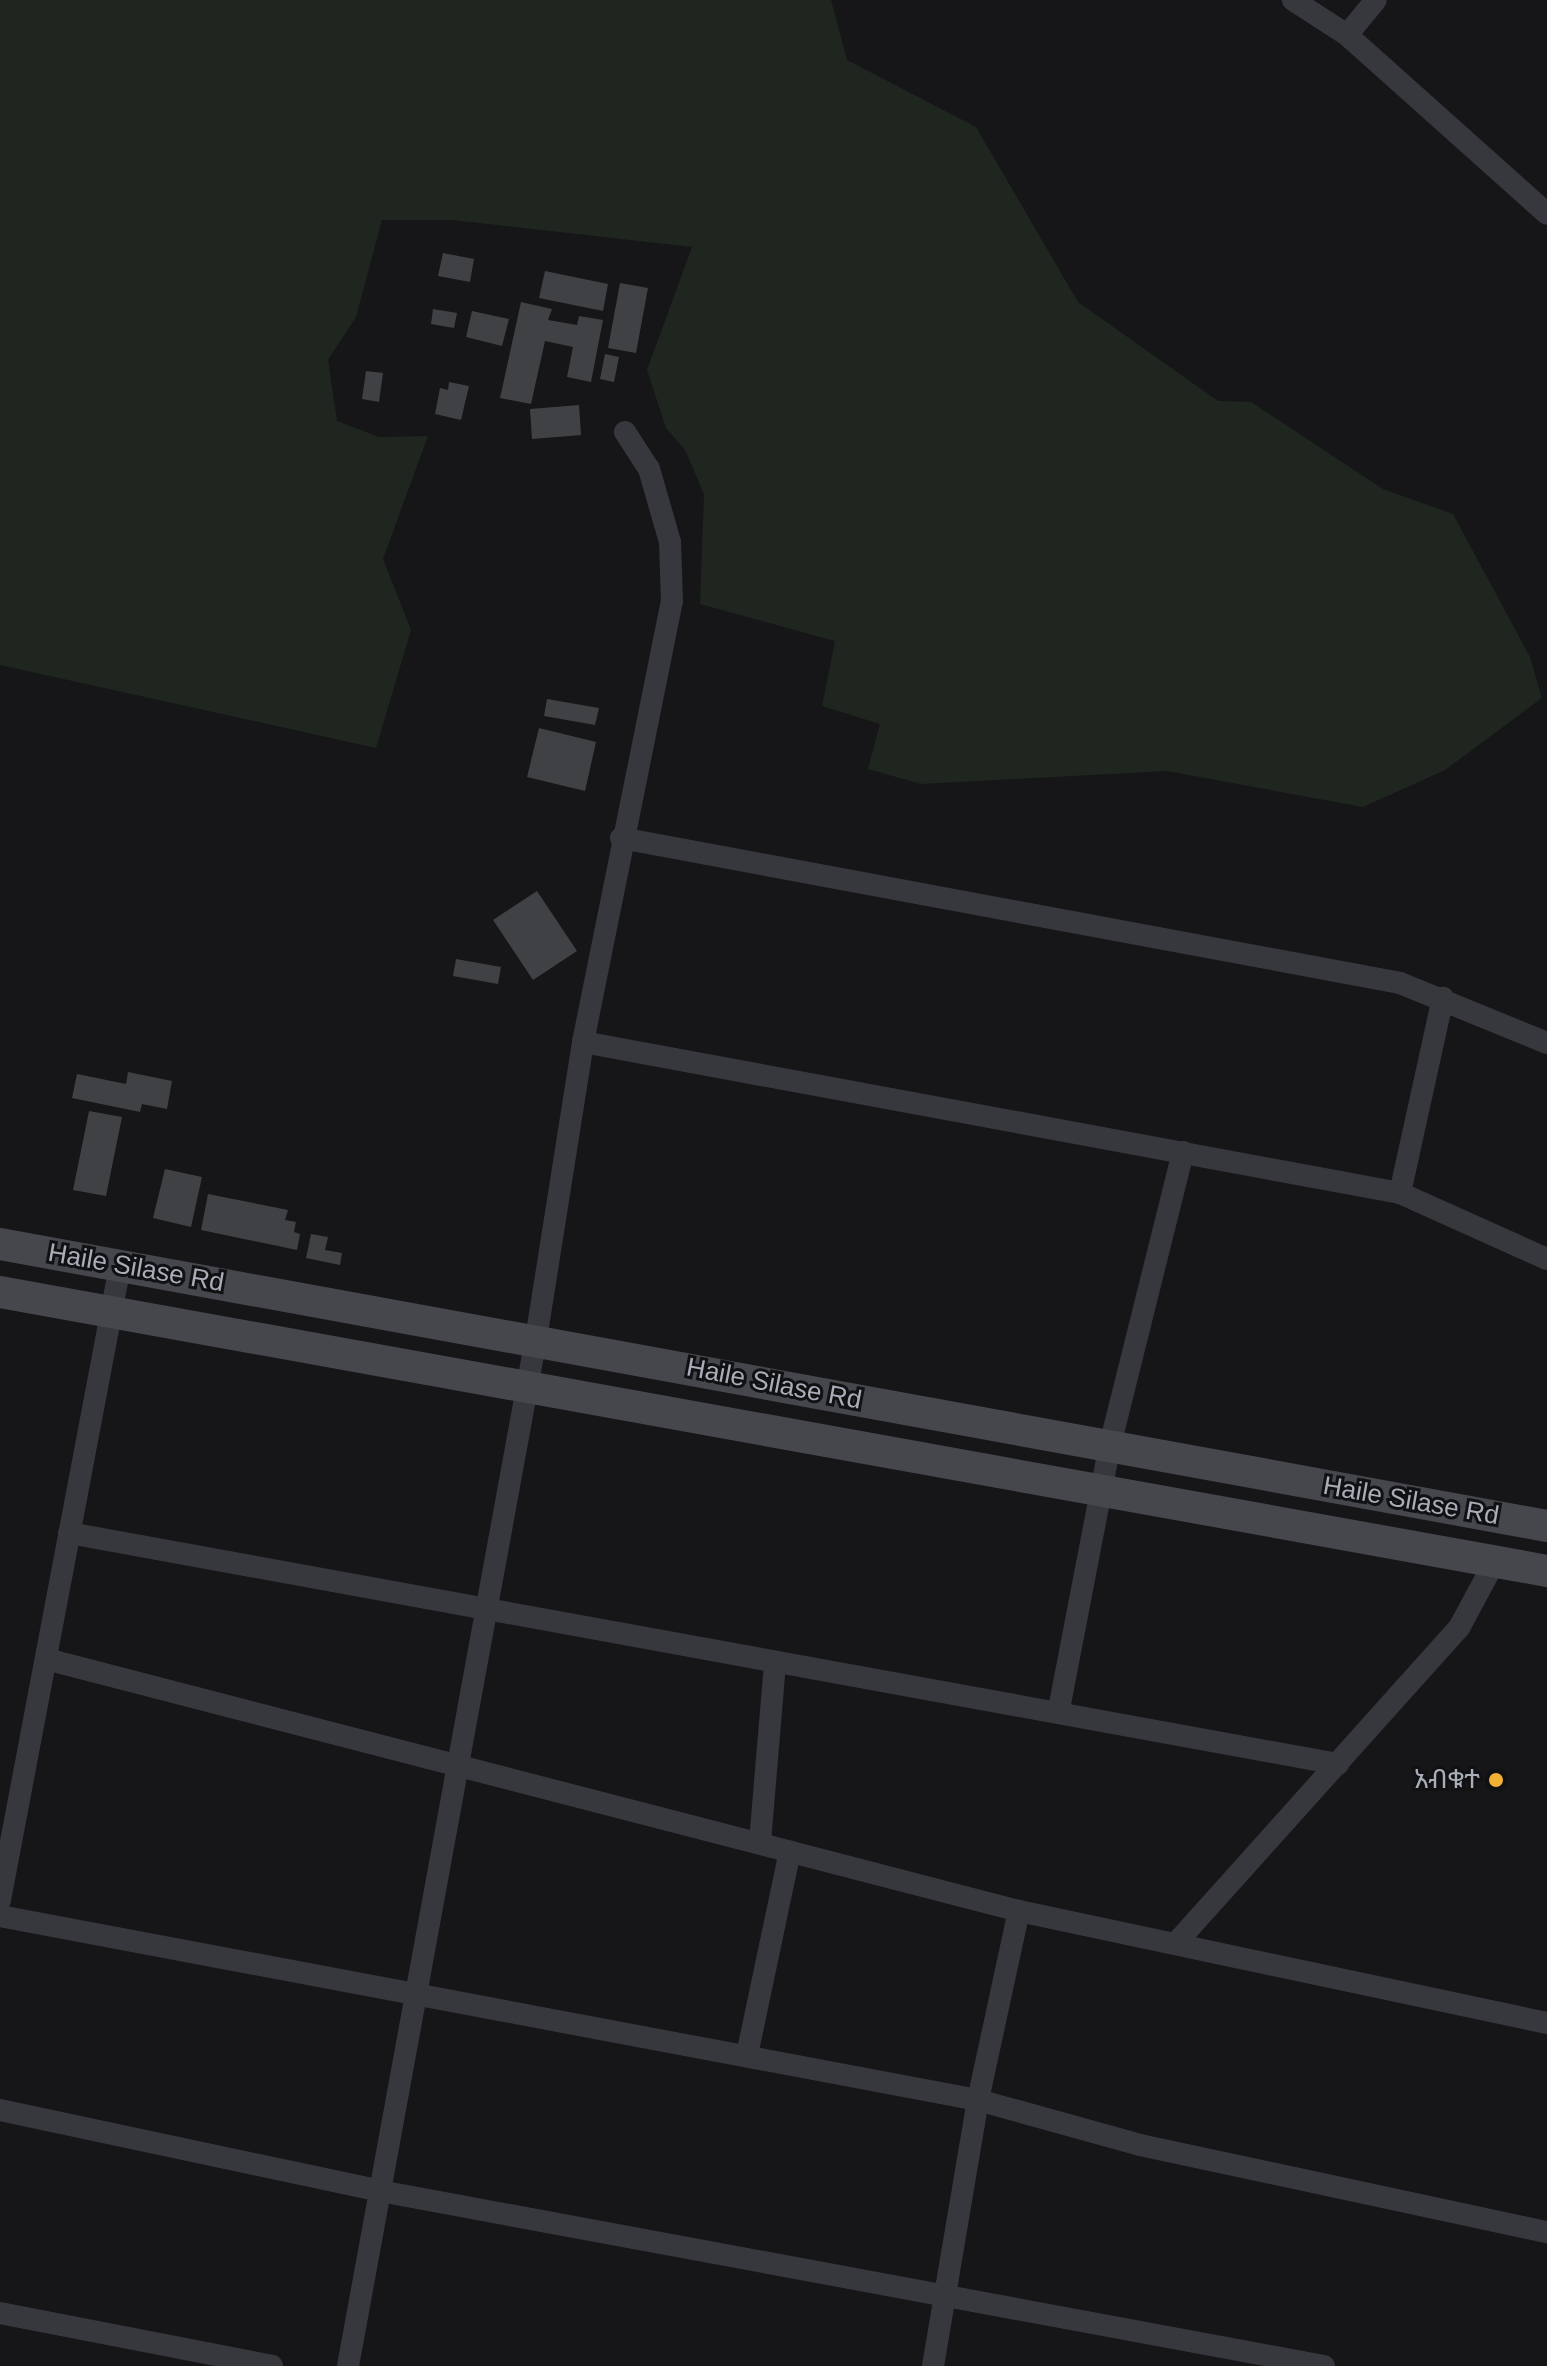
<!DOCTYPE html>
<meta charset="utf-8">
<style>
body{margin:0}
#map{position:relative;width:1547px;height:2366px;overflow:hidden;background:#161618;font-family:Helvetica,"Noto Sans Ethiopic",sans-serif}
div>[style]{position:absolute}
.green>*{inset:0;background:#1e261f}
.building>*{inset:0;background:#404145}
.street>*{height:22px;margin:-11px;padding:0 11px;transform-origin:11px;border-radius:11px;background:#37383d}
.secondary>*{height:32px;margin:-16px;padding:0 16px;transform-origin:16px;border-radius:16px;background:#45474d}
.dots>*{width:22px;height:22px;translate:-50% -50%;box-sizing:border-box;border:4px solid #111113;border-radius:50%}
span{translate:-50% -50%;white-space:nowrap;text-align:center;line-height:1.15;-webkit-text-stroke:6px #111113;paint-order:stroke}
.street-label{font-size:26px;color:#a8adb8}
.poi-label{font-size:26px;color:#a8adb8}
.right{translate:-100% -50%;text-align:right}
</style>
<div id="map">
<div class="green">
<i style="clip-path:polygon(0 0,831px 0,847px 60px,976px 127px,1078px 302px,1218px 401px,1251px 402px,1383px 489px,1453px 514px,1530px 657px,1542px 698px,1445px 770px,1363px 807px,1167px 771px,921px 784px,868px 769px,880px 724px,822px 706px,835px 641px,700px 604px,704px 494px,685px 450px,666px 428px,647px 370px,692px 247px,453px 220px,382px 220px,356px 317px,328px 360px,337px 421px,379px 437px,428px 436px,383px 559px,411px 630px,376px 748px,0 665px)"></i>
</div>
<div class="building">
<i style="clip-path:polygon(443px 253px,474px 259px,470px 282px,438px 276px)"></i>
<i style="clip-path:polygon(545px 271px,608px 284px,603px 311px,539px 298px)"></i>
<i style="clip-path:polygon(620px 283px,648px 288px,636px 353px,608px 348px)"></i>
<i style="clip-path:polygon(521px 302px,552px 309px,548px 320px,577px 325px,579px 316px,603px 320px,591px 382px,567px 377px,573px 347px,545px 341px,531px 404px,500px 398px)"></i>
<i style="clip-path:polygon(433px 309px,457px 313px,454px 328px,431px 324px)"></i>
<i style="clip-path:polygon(472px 311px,509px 319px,502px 346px,466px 337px)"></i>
<i style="clip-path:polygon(605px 354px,619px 357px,614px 382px,600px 379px)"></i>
<i style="clip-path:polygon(366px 371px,383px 373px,379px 402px,362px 399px)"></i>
<i style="clip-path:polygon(449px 382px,469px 386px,461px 420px,435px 414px,440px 388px,448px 390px)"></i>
<i style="clip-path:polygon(579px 405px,581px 435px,532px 439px,530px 409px)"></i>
<i style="clip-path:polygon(547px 699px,599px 708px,595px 725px,544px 716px)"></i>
<i style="clip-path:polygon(539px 728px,596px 742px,585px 791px,527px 777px)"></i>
<i style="clip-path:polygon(537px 891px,577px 951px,533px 980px,493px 920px)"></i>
<i style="clip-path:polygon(456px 959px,501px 967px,498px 984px,453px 976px)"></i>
<i style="clip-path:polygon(128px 1072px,172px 1081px,167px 1109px,142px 1104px,140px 1112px,72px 1098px,77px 1074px,126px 1084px)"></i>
<i style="clip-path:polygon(89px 1111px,122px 1117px,106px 1196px,73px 1190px)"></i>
<i style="clip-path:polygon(165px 1169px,202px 1177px,191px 1227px,153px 1218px)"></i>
<i style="clip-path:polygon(208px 1194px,288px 1210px,285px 1220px,296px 1222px,294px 1232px,300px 1234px,297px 1250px,201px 1230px)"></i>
<i style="clip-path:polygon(311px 1234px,328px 1237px,325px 1250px,342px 1253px,340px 1265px,306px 1258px)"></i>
</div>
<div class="street">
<i style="left:1293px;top:0;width:64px;rotate:32.9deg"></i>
<i style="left:1347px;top:35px;width:268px;rotate:41.8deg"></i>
<i style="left:1347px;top:35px;width:45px;rotate:-50.4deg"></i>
<i style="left:621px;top:838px;width:792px;rotate:10.54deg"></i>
<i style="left:1400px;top:983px;width:159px;rotate:22.2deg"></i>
<i style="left:583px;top:1042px;width:831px;rotate:10.47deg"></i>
<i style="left:1400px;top:1193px;width:161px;rotate:24.2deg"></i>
<i style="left:1400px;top:1193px;width:200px;rotate:-77.6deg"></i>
<i style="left:69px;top:1533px;width:1290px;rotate:10.32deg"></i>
<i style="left:46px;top:1659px;width:1005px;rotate:14.52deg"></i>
<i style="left:1019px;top:1911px;width:540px;rotate:11.98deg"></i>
<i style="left:1059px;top:1709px;width:269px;rotate:-79.1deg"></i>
<i style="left:1110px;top:1445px;width:302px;rotate:-76deg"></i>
<i style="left:760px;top:1842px;width:181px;rotate:-85.2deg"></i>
<i style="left:0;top:1900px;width:645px;rotate:-79.28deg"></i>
<i style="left:0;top:1916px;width:995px;rotate:10.66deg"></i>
<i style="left:978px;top:2100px;width:168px;rotate:15.5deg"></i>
<i style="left:1140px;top:2145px;width:416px;rotate:12.1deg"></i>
<i style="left:1177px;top:1942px;width:422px;rotate:-48.1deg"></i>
<i style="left:1459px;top:1628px;width:74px;rotate:-61.7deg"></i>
<i style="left:747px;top:2055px;width:208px;rotate:-78.1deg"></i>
<i style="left:0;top:2110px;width:389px;rotate:12deg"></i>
<i style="left:380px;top:2191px;width:960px;rotate:10.5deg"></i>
<i style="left:0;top:2313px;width:277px;rotate:11deg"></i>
<i style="left:348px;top:2366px;width:1044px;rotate:-79.63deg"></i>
<i style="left:536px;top:1339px;width:301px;rotate:-81deg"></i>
<i style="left:583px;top:1042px;width:450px;rotate:-78.6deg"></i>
<i style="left:672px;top:601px;width:59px;rotate:-91.9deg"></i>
<i style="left:670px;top:542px;width:76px;rotate:-106deg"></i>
<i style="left:649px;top:469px;width:44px;rotate:-123deg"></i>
<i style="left:933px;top:2366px;width:270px;rotate:-80.4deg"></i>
<i style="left:978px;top:2100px;width:193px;rotate:-77.8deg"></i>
</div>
<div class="secondary">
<i style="left:0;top:1244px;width:1572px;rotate:10.33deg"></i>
<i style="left:0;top:1292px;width:1572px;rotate:10.22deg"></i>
</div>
<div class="dots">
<i style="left:1496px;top:1780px;background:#f2b134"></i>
</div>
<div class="street-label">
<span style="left:136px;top:1268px;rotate:10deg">Haile Silase Rd</span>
<span style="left:774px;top:1384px;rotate:11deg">Haile Silase Rd</span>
<span style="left:1411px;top:1501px;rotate:10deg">Haile Silase Rd</span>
</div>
<div class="poi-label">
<span class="right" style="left:1480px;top:1780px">አብቁተ</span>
</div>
</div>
